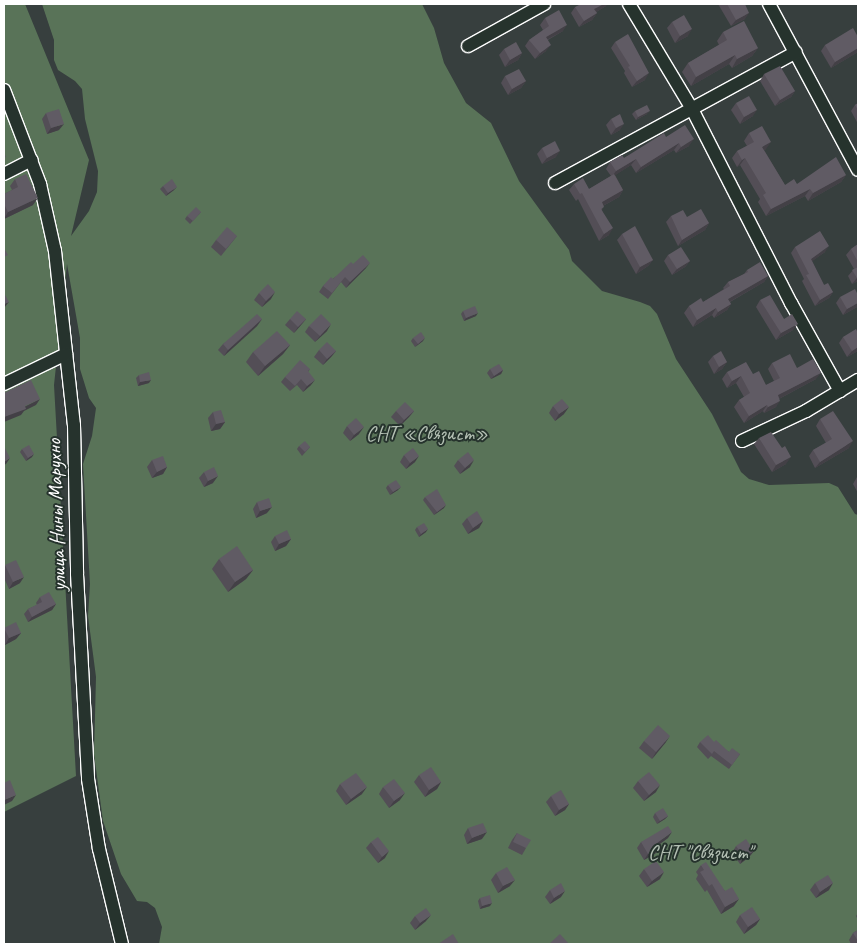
<!DOCTYPE html>
<meta charset="utf-8">
<style>
body{margin:0}
#map{position:relative;width:862px;height:948px;overflow:hidden;background:#373f3e;font-family:Caveat,sans-serif}
div>[style]{position:absolute}
.green>*{inset:0;background:#597358}
.roads{filter:drop-shadow(1px 0 #fff) drop-shadow(-1px 0 #fff) drop-shadow(0 1px #fff) drop-shadow(0 -1px #fff)}
.minor>*{height:12px;margin:-6px;padding:0 6px;transform-origin:6px;border-radius:6px;background:#26332d}
.wall>*{inset:0;background:#534e56}
.shaded-wall>*{inset:0;background:#434046}
.building>*{inset:0;background:#605b64}
span{translate:-50% -50%;white-space:nowrap;text-align:center;line-height:1.15;-webkit-text-stroke:4px #26332d;paint-order:stroke}
.park-label{font-size:21px;color:#b4c0b4}
.street-label{font-size:21px;color:#fff}
.frame{position:absolute;inset:0;border:5px solid #fff;pointer-events:none}
</style>
<div id="map">
<div class="green">
<i style="clip-path:polygon(4px 4px,25px 4px,89px 160px,71px 236px,89px 211px,97px 192px,98px 171px,85px 119px,82px 89px,75px 81px,58px 70px,54px 60px,54px 40px,42px 4px,422px 4px,434px 28px,444px 63px,466px 103px,491px 123px,519px 181px,569px 250px,572px 261px,602px 291px,640px 302px,650px 306px,657px 314px,676px 359px,712px 414px,741px 472px,749px 479px,769px 485px,829px 483px,838px 487px,855px 514px,858px 515px,858px 944px,159px 944px,162px 927px,155px 908px,147px 902px,137px 901px,121px 874px,103px 821px,94px 754px,96px 677px,88px 616px,90px 584px,83px 464px,92px 436px,96px 408px,89px 398px,80px 369px,80px 338px,67px 264px,54px 385px,76px 776px,4px 812px)"></i>
</div>
<div class="roads">
<div class="minor">
<i style="left:629px;top:4px;width:122px;rotate:59deg"></i>
<i style="left:692px;top:109px;width:218px;rotate:63deg"></i>
<i style="left:791px;top:303px;width:101px;rotate:60.9deg"></i>
<i style="left:769px;top:4px;width:188px;rotate:61.8deg"></i>
<i style="left:468px;top:46px;width:87px;rotate:-28.9deg"></i>
<i style="left:4px;top:90px;width:101px;rotate:69deg"></i>
<i style="left:40px;top:184px;width:69px;rotate:77.4deg"></i>
<i style="left:55px;top:251px;width:175px;rotate:83.8deg"></i>
<i style="left:74px;top:425px;width:149px;rotate:88.8deg"></i>
<i style="left:77px;top:574px;width:205px;rotate:86.9deg"></i>
<i style="left:88px;top:779px;width:71px;rotate:81.1deg"></i>
<i style="left:99px;top:849px;width:98px;rotate:76.4deg"></i>
<i style="left:4px;top:174px;width:31px;rotate:-27deg"></i>
<i style="left:555px;top:183px;width:274px;rotate:-28.5deg"></i>
<i style="left:4px;top:384px;width:69px;rotate:-25.8deg"></i>
<i style="left:742px;top:441px;width:71px;rotate:-25.1deg"></i>
<i style="left:806px;top:411px;width:61px;rotate:-30.8deg"></i>
</div>
</div>
<div class="wall">
<i style="clip-path:polygon(718px 4px,745px 4px,745px 19px,731px 26px)"></i>
<i style="clip-path:polygon(606px 6px,596px 12px,597px 13px,592px 20px,579px 27px,571px 13px,575px 7px)"></i>
<i style="clip-path:polygon(545px 18px,563px 31px,548px 40px,546px 51px,535px 59px,525px 46px,529px 40px,543px 30px,540px 25px)"></i>
<i style="clip-path:polygon(672px 22px,688px 36px,675px 43px,667px 28px)"></i>
<i style="clip-path:polygon(723px 32px,758px 48px,752px 56px,732px 68px,729px 64px,691px 86px,682px 72px,688px 63px,719px 45px,717px 41px)"></i>
<i style="clip-path:polygon(858px 37px,858px 52px,831px 68px,821px 51px,825px 45px)"></i>
<i style="clip-path:polygon(615px 42px,645px 80px,632px 87px,624px 73px,625px 71px,611px 48px)"></i>
<i style="clip-path:polygon(504px 49px,522px 53px,518px 60px,505px 67px,499px 55px)"></i>
<i style="clip-path:polygon(764px 74px,795px 91px,791px 97px,775px 106px,760px 81px)"></i>
<i style="clip-path:polygon(505px 76px,526px 81px,521px 88px,508px 95px,501px 83px)"></i>
<i style="clip-path:polygon(736px 103px,753px 116px,740px 124px,731px 110px)"></i>
<i style="clip-path:polygon(858px 103px,858px 124px,851px 111px,855px 105px)"></i>
<i style="clip-path:polygon(635px 111px,647px 114px,636px 120px,632px 114px)"></i>
<i style="clip-path:polygon(46px 113px,59px 130px,47px 134px,42px 119px)"></i>
<i style="clip-path:polygon(611px 119px,620px 130px,611px 135px,606px 125px)"></i>
<i style="clip-path:polygon(749px 133px,766px 149px,764px 150px,785px 185px,797px 184px,846px 175px,841px 182px,808px 201px,805px 196px,766px 216px,758px 202px,760px 199px,740px 165px,737px 167px,732px 158px,737px 151px,747px 146px,744px 141px)"></i>
<i style="clip-path:polygon(666px 137px,689px 146px,676px 153px,674px 150px,636px 173px,631px 165px,615px 175px,623px 190px,619px 197px,603px 206px,602px 210px,609px 235px,599px 241px,578px 199px,576px 201px,569px 190px,574px 184px,589px 189px,611px 176px,606px 169px,610px 162px,624px 158px)"></i>
<i style="clip-path:polygon(542px 148px,556px 157px,542px 164px,537px 154px)"></i>
<i style="clip-path:polygon(15px 179px,33px 205px,4px 219px,4px 194px,12px 190px,10px 186px)"></i>
<i style="clip-path:polygon(163px 186px,174px 190px,166px 196px,160px 189px)"></i>
<i style="clip-path:polygon(201px 212px,190px 224px,185px 219px,187px 216px)"></i>
<i style="clip-path:polygon(671px 216px,687px 217px,709px 223px,705px 230px,678px 246px,666px 222px)"></i>
<i style="clip-path:polygon(622px 234px,653px 260px,648px 266px,636px 274px,617px 240px)"></i>
<i style="clip-path:polygon(237px 236px,221px 256px,211px 247px,216px 240px)"></i>
<i style="clip-path:polygon(858px 244px,858px 281px,852px 284px,848px 276px,854px 269px,846px 255px,851px 249px)"></i>
<i style="clip-path:polygon(795px 247px,825px 252px,812px 261px,824px 285px,833px 292px,829px 298px,815px 306px,802px 281px,804px 279px,791px 253px)"></i>
<i style="clip-path:polygon(668px 255px,690px 261px,685px 267px,672px 275px,664px 261px)"></i>
<i style="clip-path:polygon(353px 264px,366px 268px,346px 288px,341px 282px,328px 299px,319px 292px,323px 286px)"></i>
<i style="clip-path:polygon(747px 270px,768px 276px,764px 282px,730px 302px,731px 304px,727px 310px,714px 318px,712px 315px,693px 327px,684px 313px,689px 306px,703px 302px,724px 289px,723px 288px,728px 282px,744px 274px)"></i>
<i style="clip-path:polygon(259px 293px,271px 299px,262px 307px,254px 300px)"></i>
<i style="clip-path:polygon(840px 297px,857px 307px,843px 315px,836px 303px)"></i>
<i style="clip-path:polygon(760px 300px,784px 319px,793px 330px,776px 340px,756px 307px)"></i>
<i style="clip-path:polygon(463px 311px,476px 316px,464px 321px,461px 314px)"></i>
<i style="clip-path:polygon(262px 319px,257px 326px,224px 356px,218px 350px,223px 344px)"></i>
<i style="clip-path:polygon(290px 319px,306px 319px,301px 325px,294px 333px,285px 325px)"></i>
<i style="clip-path:polygon(309px 326px,327px 331px,315px 342px,305px 332px)"></i>
<i style="clip-path:polygon(858px 333px,858px 351px,847px 357px,839px 343px,843px 337px)"></i>
<i style="clip-path:polygon(413px 338px,423px 341px,415px 347px,411px 341px)"></i>
<i style="clip-path:polygon(290px 345px,283px 354px,258px 376px,246px 362px,253px 352px)"></i>
<i style="clip-path:polygon(319px 350px,336px 351px,331px 357px,323px 365px,314px 357px)"></i>
<i style="clip-path:polygon(713px 356px,727px 362px,722px 369px,714px 374px,708px 362px)"></i>
<i style="clip-path:polygon(772px 363px,797px 368px,816px 379px,779px 399px,776px 407px,764px 413px,763px 411px,744px 423px,734px 407px,739px 400px,744px 397px,736px 383px,727px 388px,722px 379px,727px 372px,753px 374px,766px 385px,774px 381px,768px 369px)"></i>
<i style="clip-path:polygon(310px 369px,308px 372px,311px 385px,303px 392px,297px 385px,290px 391px,281px 382px,285px 377px)"></i>
<i style="clip-path:polygon(490px 369px,503px 370px,501px 374px,491px 379px,487px 373px)"></i>
<i style="clip-path:polygon(139px 375px,149px 383px,138px 386px,136px 378px)"></i>
<i style="clip-path:polygon(553px 406px,564px 414px,555px 421px,549px 413px)"></i>
<i style="clip-path:polygon(396px 411px,414px 411px,409px 417px,400px 426px,391px 417px)"></i>
<i style="clip-path:polygon(213px 412px,225px 422px,220px 429px,211px 431px,208px 418px)"></i>
<i style="clip-path:polygon(820px 419px,849px 448px,815px 468px,809px 456px,813px 450px,826px 443px,816px 426px)"></i>
<i style="clip-path:polygon(347px 426px,359px 434px,350px 441px,343px 433px)"></i>
<i style="clip-path:polygon(759px 438px,786px 464px,772px 472px,754px 444px)"></i>
<i style="clip-path:polygon(299px 446px,310px 447px,302px 456px,297px 449px)"></i>
<i style="clip-path:polygon(22px 449px,32px 457px,26px 461px,20px 452px)"></i>
<i style="clip-path:polygon(404px 455px,415px 462px,406px 469px,400px 462px)"></i>
<i style="clip-path:polygon(152px 460px,167px 467px,163px 474px,152px 478px,147px 467px)"></i>
<i style="clip-path:polygon(458px 460px,470px 467px,460px 474px,454px 466px)"></i>
<i style="clip-path:polygon(204px 472px,213px 483px,204px 487px,199px 478px)"></i>
<i style="clip-path:polygon(857px 477px,858px 477px,858px 493px,853px 484px)"></i>
<i style="clip-path:polygon(388px 485px,398px 490px,390px 495px,386px 488px)"></i>
<i style="clip-path:polygon(425px 497px,444px 508px,434px 515px,423px 500px)"></i>
<i style="clip-path:polygon(257px 502px,267px 513px,256px 518px,253px 509px)"></i>
<i style="clip-path:polygon(467px 518px,483px 521px,479px 528px,468px 534px,462px 524px)"></i>
<i style="clip-path:polygon(417px 527px,426px 532px,419px 537px,415px 530px)"></i>
<i style="clip-path:polygon(275px 536px,291px 539px,286px 546px,275px 551px,271px 542px)"></i>
<i style="clip-path:polygon(219px 559px,253px 570px,246px 579px,228px 592px,212px 569px)"></i>
<i style="clip-path:polygon(5px 565px,20px 583px,9px 589px,4px 578px,4px 567px)"></i>
<i style="clip-path:polygon(40px 597px,56px 604px,52px 610px,28px 622px,24px 614px,28px 609px,37px 605px,36px 603px)"></i>
<i style="clip-path:polygon(4px 628px,21px 633px,16px 639px,5px 645px,4px 643px)"></i>
<i style="clip-path:polygon(644px 741px,666px 742px,652px 759px,639px 748px)"></i>
<i style="clip-path:polygon(700px 742px,714px 742px,729px 752px,740px 754px,729px 769px,711px 756px,708px 759px,697px 747px)"></i>
<i style="clip-path:polygon(419px 775px,441px 782px,437px 789px,425px 797px,414px 782px)"></i>
<i style="clip-path:polygon(638px 781px,656px 792px,644px 801px,633px 788px)"></i>
<i style="clip-path:polygon(340px 784px,362px 794px,346px 805px,336px 791px)"></i>
<i style="clip-path:polygon(383px 787px,400px 800px,389px 808px,379px 794px)"></i>
<i style="clip-path:polygon(551px 796px,569px 804px,565px 810px,555px 816px,546px 802px)"></i>
<i style="clip-path:polygon(655px 813px,668px 816px,665px 819px,657px 824px,653px 817px)"></i>
<i style="clip-path:polygon(468px 828px,482px 839px,467px 844px,464px 835px)"></i>
<i style="clip-path:polygon(517px 833px,526px 848px,522px 855px,508px 848px,512px 840px)"></i>
<i style="clip-path:polygon(668px 838px,658px 845px,660px 847px,656px 853px,644px 860px,637px 848px,641px 842px)"></i>
<i style="clip-path:polygon(371px 842px,385px 858px,378px 863px,366px 848px)"></i>
<i style="clip-path:polygon(736px 846px,754px 851px,749px 857px,740px 864px,732px 853px)"></i>
<i style="clip-path:polygon(701px 865px,725px 891px,734px 906px,721px 914px,707px 890px,705px 892px,696px 879px,698px 875px,696px 872px)"></i>
<i style="clip-path:polygon(644px 869px,660px 879px,647px 887px,639px 876px)"></i>
<i style="clip-path:polygon(496px 873px,510px 886px,498px 893px,491px 880px)"></i>
<i style="clip-path:polygon(815px 883px,829px 890px,816px 898px,810px 890px)"></i>
<i style="clip-path:polygon(550px 890px,561px 897px,550px 904px,545px 897px)"></i>
<i style="clip-path:polygon(480px 898px,490px 906px,480px 909px,478px 901px)"></i>
<i style="clip-path:polygon(858px 913px,858px 920px,856px 916px)"></i>
<i style="clip-path:polygon(740px 915px,760px 919px,756px 925px,744px 934px,736px 922px)"></i>
<i style="clip-path:polygon(415px 916px,426px 921px,415px 930px,410px 923px)"></i>
<i style="clip-path:polygon(858px 930px,858px 944px,851px 944px,849px 940px,853px 933px)"></i>
</div>
<div class="shaded-wall">
<i style="clip-path:polygon(604px 4px,608px 4px,606px 6px,590px 16px,594px 9px)"></i>
<i style="clip-path:polygon(597px 13px,592px 20px,579px 27px,584px 21px)"></i>
<i style="clip-path:polygon(749px 13px,745px 19px,731px 26px,736px 20px)"></i>
<i style="clip-path:polygon(567px 25px,563px 31px,541px 43px,546px 37px)"></i>
<i style="clip-path:polygon(692px 29px,688px 36px,675px 43px,680px 36px)"></i>
<i style="clip-path:polygon(551px 45px,546px 51px,535px 59px,540px 53px)"></i>
<i style="clip-path:polygon(758px 48px,752px 56px,732px 68px,737px 59px)"></i>
<i style="clip-path:polygon(858px 48px,858px 52px,831px 68px,835px 62px)"></i>
<i style="clip-path:polygon(522px 53px,518px 60px,505px 67px,510px 60px)"></i>
<i style="clip-path:polygon(735px 55px,729px 64px,691px 86px,696px 77px)"></i>
<i style="clip-path:polygon(649px 73px,645px 80px,632px 87px,637px 81px)"></i>
<i style="clip-path:polygon(526px 81px,521px 88px,508px 95px,512px 89px)"></i>
<i style="clip-path:polygon(795px 91px,791px 97px,775px 106px,780px 100px)"></i>
<i style="clip-path:polygon(757px 110px,753px 116px,740px 124px,744px 117px)"></i>
<i style="clip-path:polygon(650px 111px,647px 114px,636px 120px,638px 117px)"></i>
<i style="clip-path:polygon(64px 124px,59px 130px,47px 134px,51px 128px)"></i>
<i style="clip-path:polygon(624px 124px,620px 130px,611px 135px,616px 128px)"></i>
<i style="clip-path:polygon(694px 139px,689px 146px,676px 153px,681px 147px)"></i>
<i style="clip-path:polygon(771px 142px,766px 149px,757px 154px,762px 147px)"></i>
<i style="clip-path:polygon(679px 143px,674px 150px,636px 173px,641px 167px)"></i>
<i style="clip-path:polygon(560px 151px,556px 157px,542px 164px,547px 158px)"></i>
<i style="clip-path:polygon(745px 158px,740px 165px,737px 167px,742px 160px)"></i>
<i style="clip-path:polygon(636px 159px,631px 165px,611px 178px,616px 171px)"></i>
<i style="clip-path:polygon(846px 175px,841px 182px,808px 201px,813px 193px)"></i>
<i style="clip-path:polygon(177px 187px,174px 190px,166px 196px,168px 193px)"></i>
<i style="clip-path:polygon(810px 189px,805px 196px,766px 216px,771px 209px)"></i>
<i style="clip-path:polygon(623px 190px,619px 197px,597px 209px,602px 202px)"></i>
<i style="clip-path:polygon(38px 198px,33px 205px,4px 219px,8px 212px)"></i>
<i style="clip-path:polygon(709px 223px,705px 230px,678px 246px,682px 240px)"></i>
<i style="clip-path:polygon(613px 228px,609px 235px,599px 241px,604px 234px)"></i>
<i style="clip-path:polygon(829px 246px,825px 252px,807px 265px,811px 259px)"></i>
<i style="clip-path:polygon(653px 260px,648px 266px,636px 274px,640px 267px)"></i>
<i style="clip-path:polygon(690px 261px,685px 267px,672px 275px,677px 269px)"></i>
<i style="clip-path:polygon(370px 263px,366px 268px,346px 288px,350px 282px)"></i>
<i style="clip-path:polygon(768px 276px,764px 282px,724px 305px,728px 299px)"></i>
<i style="clip-path:polygon(858px 277px,858px 281px,852px 284px,857px 278px)"></i>
<i style="clip-path:polygon(275px 292px,271px 299px,262px 307px,266px 301px)"></i>
<i style="clip-path:polygon(833px 292px,829px 298px,815px 306px,820px 300px)"></i>
<i style="clip-path:polygon(9px 302px,4px 308px,4px 304px)"></i>
<i style="clip-path:polygon(858px 303px,858px 305px,857px 307px,843px 315px,847px 309px)"></i>
<i style="clip-path:polygon(731px 304px,727px 310px,714px 318px,718px 312px)"></i>
<i style="clip-path:polygon(716px 308px,712px 315px,693px 327px,697px 320px)"></i>
<i style="clip-path:polygon(478px 313px,476px 316px,464px 321px,466px 318px)"></i>
<i style="clip-path:polygon(262px 319px,257px 326px,224px 356px,228px 350px)"></i>
<i style="clip-path:polygon(306px 319px,301px 325px,294px 333px,298px 327px)"></i>
<i style="clip-path:polygon(331px 324px,327px 331px,315px 342px,320px 336px)"></i>
<i style="clip-path:polygon(798px 324px,793px 330px,776px 340px,781px 333px)"></i>
<i style="clip-path:polygon(425px 338px,423px 341px,415px 347px,418px 344px)"></i>
<i style="clip-path:polygon(290px 345px,283px 354px,258px 376px,265px 366px)"></i>
<i style="clip-path:polygon(858px 347px,858px 351px,847px 357px,852px 351px)"></i>
<i style="clip-path:polygon(336px 351px,331px 357px,323px 365px,327px 359px)"></i>
<i style="clip-path:polygon(727px 362px,722px 369px,714px 374px,719px 367px)"></i>
<i style="clip-path:polygon(503px 370px,501px 374px,491px 379px,494px 376px)"></i>
<i style="clip-path:polygon(821px 373px,816px 379px,773px 402px,778px 395px)"></i>
<i style="clip-path:polygon(741px 376px,736px 383px,727px 388px,732px 381px)"></i>
<i style="clip-path:polygon(151px 380px,149px 383px,138px 386px,140px 382px)"></i>
<i style="clip-path:polygon(315px 380px,311px 385px,303px 392px,307px 386px)"></i>
<i style="clip-path:polygon(40px 399px,36px 405px,24px 411px,21px 415px,4px 422px,4px 417px)"></i>
<i style="clip-path:polygon(780px 401px,776px 407px,764px 413px,768px 407px)"></i>
<i style="clip-path:polygon(767px 405px,763px 411px,744px 423px,749px 416px)"></i>
<i style="clip-path:polygon(569px 407px,564px 414px,555px 421px,559px 414px)"></i>
<i style="clip-path:polygon(414px 411px,409px 417px,400px 426px,404px 420px)"></i>
<i style="clip-path:polygon(225px 422px,220px 429px,211px 431px,216px 424px)"></i>
<i style="clip-path:polygon(364px 427px,359px 434px,350px 441px,354px 435px)"></i>
<i style="clip-path:polygon(853px 441px,849px 448px,815px 468px,820px 462px)"></i>
<i style="clip-path:polygon(34px 454px,32px 457px,26px 461px,28px 458px)"></i>
<i style="clip-path:polygon(419px 456px,415px 462px,406px 469px,410px 463px)"></i>
<i style="clip-path:polygon(791px 457px,786px 464px,772px 472px,776px 465px)"></i>
<i style="clip-path:polygon(10px 458px,6px 464px,4px 465px,4px 462px)"></i>
<i style="clip-path:polygon(474px 460px,470px 467px,460px 474px,465px 468px)"></i>
<i style="clip-path:polygon(167px 467px,163px 474px,152px 478px,157px 472px)"></i>
<i style="clip-path:polygon(218px 476px,213px 483px,204px 487px,208px 481px)"></i>
<i style="clip-path:polygon(401px 487px,398px 490px,390px 495px,393px 492px)"></i>
<i style="clip-path:polygon(446px 505px,444px 508px,434px 515px,437px 512px)"></i>
<i style="clip-path:polygon(272px 507px,267px 513px,256px 518px,260px 511px)"></i>
<i style="clip-path:polygon(483px 521px,479px 528px,468px 534px,473px 528px)"></i>
<i style="clip-path:polygon(428px 529px,426px 532px,419px 537px,421px 534px)"></i>
<i style="clip-path:polygon(291px 539px,286px 546px,275px 551px,279px 544px)"></i>
<i style="clip-path:polygon(253px 570px,246px 579px,228px 592px,235px 582px)"></i>
<i style="clip-path:polygon(24px 577px,20px 583px,9px 589px,13px 582px)"></i>
<i style="clip-path:polygon(56px 604px,52px 610px,28px 622px,32px 617px)"></i>
<i style="clip-path:polygon(21px 633px,16px 639px,5px 645px,9px 638px)"></i>
<i style="clip-path:polygon(670px 736px,666px 742px,652px 759px,656px 752px)"></i>
<i style="clip-path:polygon(441px 782px,437px 789px,425px 797px,429px 790px)"></i>
<i style="clip-path:polygon(660px 785px,656px 792px,644px 801px,649px 795px)"></i>
<i style="clip-path:polygon(367px 787px,362px 794px,346px 805px,351px 799px)"></i>
<i style="clip-path:polygon(405px 793px,400px 800px,389px 808px,394px 801px)"></i>
<i style="clip-path:polygon(16px 795px,12px 801px,4px 805px,4px 800px)"></i>
<i style="clip-path:polygon(569px 804px,565px 810px,555px 816px,559px 810px)"></i>
<i style="clip-path:polygon(668px 816px,665px 819px,657px 824px,660px 821px)"></i>
<i style="clip-path:polygon(487px 832px,482px 839px,467px 844px,472px 838px)"></i>
<i style="clip-path:polygon(672px 832px,668px 838px,653px 849px,657px 843px)"></i>
<i style="clip-path:polygon(660px 847px,656px 853px,644px 860px,648px 854px)"></i>
<i style="clip-path:polygon(389px 851px,385px 858px,378px 863px,382px 857px)"></i>
<i style="clip-path:polygon(754px 851px,749px 857px,740px 864px,744px 857px)"></i>
<i style="clip-path:polygon(664px 872px,660px 879px,647px 887px,652px 881px)"></i>
<i style="clip-path:polygon(515px 880px,510px 886px,498px 893px,503px 886px)"></i>
<i style="clip-path:polygon(833px 883px,829px 890px,816px 898px,820px 892px)"></i>
<i style="clip-path:polygon(565px 891px,561px 897px,550px 904px,554px 898px)"></i>
<i style="clip-path:polygon(739px 899px,734px 906px,721px 914px,725px 907px)"></i>
<i style="clip-path:polygon(492px 903px,490px 906px,480px 909px,482px 906px)"></i>
<i style="clip-path:polygon(431px 915px,426px 921px,415px 930px,420px 923px)"></i>
<i style="clip-path:polygon(760px 919px,756px 925px,744px 934px,748px 927px)"></i>
</div>
<div class="building">
<i style="clip-path:polygon(581px 4px,604px 4px,594px 9px,597px 13px,584px 21px,575px 7px)"></i>
<i style="clip-path:polygon(727px 4px,745px 4px,749px 13px,736px 20px)"></i>
<i style="clip-path:polygon(559px 10px,567px 25px,546px 37px,551px 45px,540px 53px,529px 40px,549px 26px,545px 18px)"></i>
<i style="clip-path:polygon(684px 15px,692px 29px,680px 36px,672px 22px)"></i>
<i style="clip-path:polygon(744px 21px,758px 48px,737px 59px,735px 55px,696px 77px,688px 63px,727px 40px,723px 32px)"></i>
<i style="clip-path:polygon(853px 28px,858px 37px,858px 48px,835px 62px,825px 45px)"></i>
<i style="clip-path:polygon(628px 34px,649px 73px,637px 81px,628px 67px,630px 66px,615px 42px)"></i>
<i style="clip-path:polygon(516px 42px,522px 53px,510px 60px,504px 49px)"></i>
<i style="clip-path:polygon(780px 66px,795px 91px,780px 100px,764px 74px)"></i>
<i style="clip-path:polygon(519px 69px,526px 81px,512px 89px,505px 76px)"></i>
<i style="clip-path:polygon(749px 96px,757px 110px,744px 117px,736px 103px)"></i>
<i style="clip-path:polygon(858px 103px,858px 110px,855px 105px)"></i>
<i style="clip-path:polygon(647px 105px,650px 111px,638px 117px,635px 111px)"></i>
<i style="clip-path:polygon(59px 109px,64px 124px,51px 128px,46px 113px)"></i>
<i style="clip-path:polygon(620px 114px,624px 124px,616px 128px,611px 119px)"></i>
<i style="clip-path:polygon(685px 125px,694px 139px,681px 147px,679px 143px,641px 167px,636px 159px,616px 171px,610px 162px,622px 155px,624px 158px,664px 133px,666px 137px)"></i>
<i style="clip-path:polygon(762px 126px,771px 142px,762px 147px,785px 185px,794px 179px,797px 184px,836px 157px,846px 175px,813px 193px,810px 189px,771px 209px,763px 195px,766px 193px,745px 158px,742px 160px,737px 151px,754px 142px,749px 133px)"></i>
<i style="clip-path:polygon(555px 141px,560px 151px,547px 158px,542px 148px)"></i>
<i style="clip-path:polygon(4px 152px,6px 157px,4px 158px)"></i>
<i style="clip-path:polygon(26px 174px,38px 198px,8px 212px,4px 204px,4px 194px,18px 187px,15px 179px)"></i>
<i style="clip-path:polygon(614px 174px,623px 190px,602px 202px,604px 207px,601px 209px,613px 228px,604px 234px,582px 193px,580px 194px,574px 184px,583px 178px,589px 189px)"></i>
<i style="clip-path:polygon(172px 179px,177px 187px,168px 193px,163px 186px)"></i>
<i style="clip-path:polygon(196px 207px,201px 212px,193px 221px,187px 216px)"></i>
<i style="clip-path:polygon(701px 209px,709px 223px,682px 240px,671px 216px,683px 210px,687px 217px)"></i>
<i style="clip-path:polygon(635px 226px,653px 260px,640px 267px,622px 234px)"></i>
<i style="clip-path:polygon(227px 227px,237px 236px,226px 249px,216px 240px)"></i>
<i style="clip-path:polygon(820px 231px,829px 246px,811px 259px,824px 285px,828px 283px,833px 292px,820px 300px,806px 275px,809px 274px,795px 247px)"></i>
<i style="clip-path:polygon(858px 244px,858px 262px,851px 249px)"></i>
<i style="clip-path:polygon(681px 247px,690px 261px,677px 269px,668px 255px)"></i>
<i style="clip-path:polygon(4px 248px,8px 255px,4px 257px)"></i>
<i style="clip-path:polygon(363px 255px,370px 263px,350px 282px,345px 277px,332px 293px,323px 286px,331px 277px,333px 279px,351px 262px,353px 264px)"></i>
<i style="clip-path:polygon(760px 262px,768px 276px,728px 299px,731px 304px,718px 312px,716px 308px,697px 320px,689px 306px,701px 298px,703px 302px,730px 286px,728px 282px,748px 272px,747px 270px)"></i>
<i style="clip-path:polygon(858px 267px,858px 277px,857px 278px,852px 270px)"></i>
<i style="clip-path:polygon(268px 284px,275px 292px,266px 301px,259px 293px)"></i>
<i style="clip-path:polygon(855px 289px,858px 295px,858px 303px,847px 309px,840px 297px)"></i>
<i style="clip-path:polygon(4px 293px,9px 302px,4px 304px)"></i>
<i style="clip-path:polygon(770px 295px,784px 319px,792px 314px,798px 324px,781px 333px,760px 300px)"></i>
<i style="clip-path:polygon(475px 306px,478px 313px,466px 318px,463px 311px)"></i>
<i style="clip-path:polygon(297px 311px,306px 319px,298px 327px,290px 319px)"></i>
<i style="clip-path:polygon(257px 314px,262px 319px,228px 350px,223px 344px)"></i>
<i style="clip-path:polygon(321px 314px,331px 324px,320px 336px,309px 326px)"></i>
<i style="clip-path:polygon(856px 329px,858px 333px,858px 347px,852px 351px,843px 337px)"></i>
<i style="clip-path:polygon(277px 331px,290px 345px,265px 366px,253px 352px)"></i>
<i style="clip-path:polygon(421px 332px,425px 338px,418px 344px,413px 338px)"></i>
<i style="clip-path:polygon(327px 342px,336px 351px,327px 359px,319px 350px)"></i>
<i style="clip-path:polygon(721px 351px,727px 362px,719px 367px,713px 356px)"></i>
<i style="clip-path:polygon(790px 354px,797px 368px,813px 359px,821px 373px,778px 395px,780px 401px,768px 407px,767px 405px,749px 416px,739px 400px,750px 393px,741px 376px,732px 381px,727px 372px,746px 362px,753px 374px,759px 371px,766px 385px,780px 378px,772px 363px)"></i>
<i style="clip-path:polygon(300px 360px,310px 369px,308px 371px,315px 380px,307px 386px,301px 379px,295px 386px,285px 377px)"></i>
<i style="clip-path:polygon(499px 364px,503px 370px,494px 376px,490px 369px)"></i>
<i style="clip-path:polygon(149px 372px,151px 380px,140px 382px,139px 375px)"></i>
<i style="clip-path:polygon(31px 380px,40px 399px,25px 406px,26px 409px,4px 417px,4px 393px)"></i>
<i style="clip-path:polygon(562px 399px,569px 407px,559px 414px,553px 406px)"></i>
<i style="clip-path:polygon(405px 402px,414px 411px,404px 420px,396px 411px)"></i>
<i style="clip-path:polygon(221px 410px,225px 422px,216px 424px,213px 412px)"></i>
<i style="clip-path:polygon(833px 411px,853px 441px,820px 462px,813px 450px,832px 439px,820px 419px)"></i>
<i style="clip-path:polygon(356px 418px,364px 427px,354px 435px,347px 426px)"></i>
<i style="clip-path:polygon(771px 432px,782px 448px,785px 446px,791px 457px,776px 465px,759px 438px)"></i>
<i style="clip-path:polygon(305px 441px,310px 447px,305px 452px,299px 446px)"></i>
<i style="clip-path:polygon(29px 445px,34px 454px,28px 458px,22px 449px)"></i>
<i style="clip-path:polygon(4px 446px,10px 458px,4px 462px)"></i>
<i style="clip-path:polygon(413px 448px,419px 456px,410px 463px,404px 455px)"></i>
<i style="clip-path:polygon(468px 452px,474px 460px,465px 468px,458px 460px)"></i>
<i style="clip-path:polygon(163px 456px,167px 467px,157px 472px,152px 460px)"></i>
<i style="clip-path:polygon(214px 467px,218px 476px,208px 481px,204px 472px)"></i>
<i style="clip-path:polygon(396px 480px,401px 487px,393px 492px,388px 485px)"></i>
<i style="clip-path:polygon(437px 489px,446px 505px,437px 512px,425px 497px)"></i>
<i style="clip-path:polygon(269px 498px,272px 507px,260px 511px,257px 502px)"></i>
<i style="clip-path:polygon(477px 511px,483px 521px,473px 528px,467px 518px)"></i>
<i style="clip-path:polygon(424px 523px,428px 529px,421px 534px,417px 527px)"></i>
<i style="clip-path:polygon(287px 530px,291px 539px,279px 544px,275px 536px)"></i>
<i style="clip-path:polygon(237px 546px,253px 570px,235px 582px,219px 559px)"></i>
<i style="clip-path:polygon(16px 560px,24px 577px,13px 582px,5px 565px)"></i>
<i style="clip-path:polygon(49px 592px,56px 604px,32px 617px,28px 609px,42px 602px,40px 597px)"></i>
<i style="clip-path:polygon(16px 622px,21px 633px,9px 638px,4px 628px)"></i>
<i style="clip-path:polygon(658px 725px,670px 736px,656px 752px,644px 741px)"></i>
<i style="clip-path:polygon(708px 735px,714px 742px,716px 740px,729px 752px,732px 748px,740px 754px,732px 765px,714px 751px,712px 754px,700px 742px)"></i>
<i style="clip-path:polygon(431px 767px,441px 782px,429px 790px,419px 775px)"></i>
<i style="clip-path:polygon(649px 772px,660px 785px,649px 795px,638px 781px)"></i>
<i style="clip-path:polygon(356px 773px,367px 787px,351px 799px,340px 784px)"></i>
<i style="clip-path:polygon(394px 779px,405px 793px,394px 801px,383px 787px)"></i>
<i style="clip-path:polygon(10px 780px,16px 795px,4px 800px,4px 783px)"></i>
<i style="clip-path:polygon(561px 790px,569px 804px,559px 810px,551px 796px)"></i>
<i style="clip-path:polygon(663px 808px,668px 816px,660px 821px,655px 813px)"></i>
<i style="clip-path:polygon(483px 823px,487px 832px,472px 838px,468px 828px)"></i>
<i style="clip-path:polygon(668px 826px,672px 832px,657px 843px,660px 847px,648px 854px,641px 842px)"></i>
<i style="clip-path:polygon(517px 833px,531px 840px,526px 848px,513px 842px)"></i>
<i style="clip-path:polygon(378px 837px,389px 851px,382px 857px,371px 842px)"></i>
<i style="clip-path:polygon(746px 839px,754px 851px,744px 857px,736px 846px)"></i>
<i style="clip-path:polygon(656px 861px,664px 872px,652px 881px,644px 869px)"></i>
<i style="clip-path:polygon(706px 862px,725px 891px,732px 887px,739px 899px,725px 907px,712px 884px,709px 886px,700px 872px,704px 870px,701px 865px)"></i>
<i style="clip-path:polygon(507px 867px,515px 880px,503px 886px,496px 873px)"></i>
<i style="clip-path:polygon(828px 875px,833px 883px,820px 892px,815px 883px)"></i>
<i style="clip-path:polygon(561px 883px,565px 891px,554px 898px,550px 890px)"></i>
<i style="clip-path:polygon(490px 895px,492px 903px,482px 906px,480px 898px)"></i>
<i style="clip-path:polygon(752px 907px,760px 919px,748px 927px,740px 915px)"></i>
<i style="clip-path:polygon(426px 908px,431px 915px,420px 923px,415px 916px)"></i>
<i style="clip-path:polygon(858px 930px,858px 941px,853px 933px)"></i>
<i style="clip-path:polygon(453px 934px,459px 944px,438px 944px)"></i>
<i style="clip-path:polygon(560px 934px,569px 944px,549px 944px)"></i>
</div>
<div class="park-label">
<span style="left:427px;top:433px">СНТ «Связист»</span>
<span style="left:700px;top:852px">СНТ "Связист"</span>
</div>
<div class="street-label">
<span style="left:56px;top:515px;rotate:-92deg">улица Нины Марухно</span>
</div>
<div class="frame"></div>
</div>
